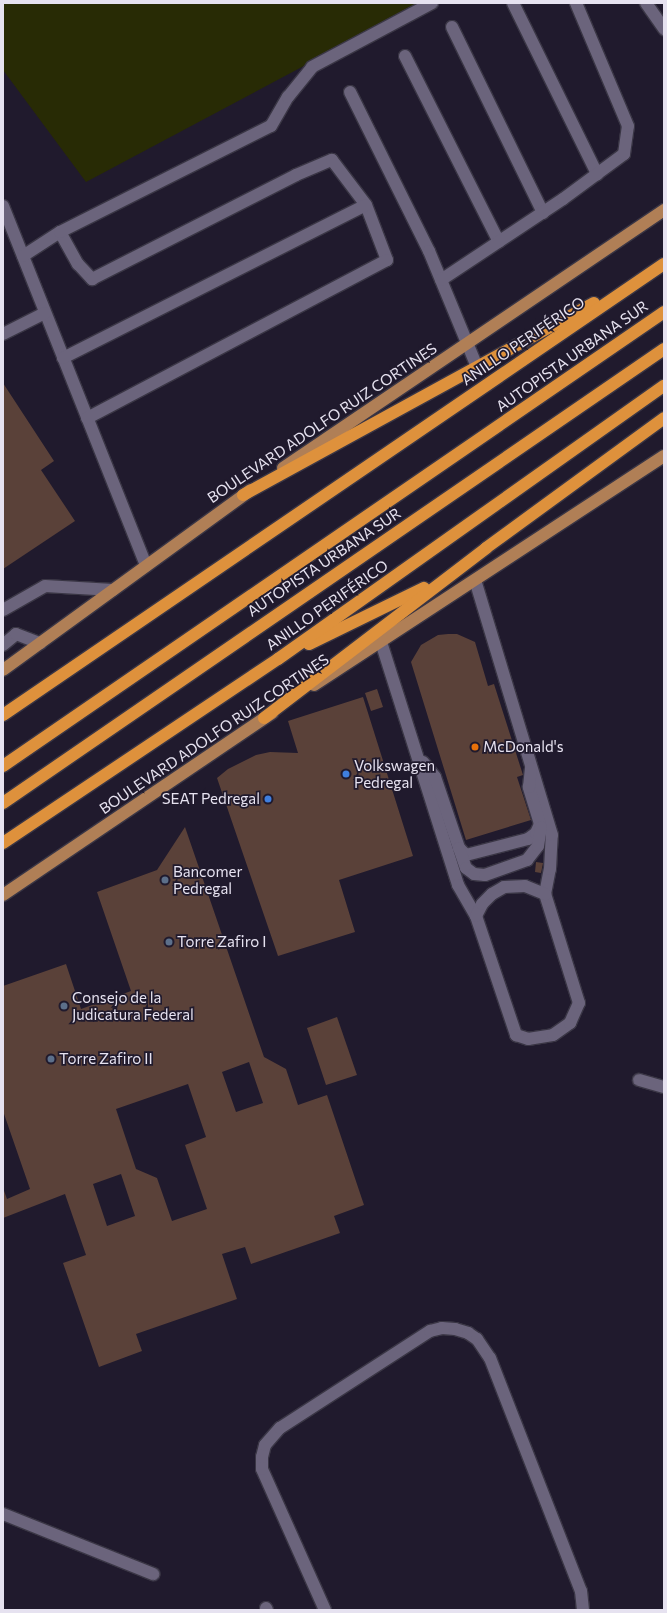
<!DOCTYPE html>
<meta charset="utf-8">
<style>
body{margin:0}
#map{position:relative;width:667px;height:1613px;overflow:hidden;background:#201a2d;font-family:Commissioner,sans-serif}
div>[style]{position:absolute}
.green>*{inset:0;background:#282b05}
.building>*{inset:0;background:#5a4139}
.roads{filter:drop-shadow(1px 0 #3a3645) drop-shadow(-1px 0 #3a3645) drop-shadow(0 1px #3a3645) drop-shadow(0 -1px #3a3645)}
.minor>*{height:12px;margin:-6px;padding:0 6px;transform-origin:6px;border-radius:6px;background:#6b647c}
.major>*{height:12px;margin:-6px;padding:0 6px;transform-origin:6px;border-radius:6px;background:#b07f56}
.highway>*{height:12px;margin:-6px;padding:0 6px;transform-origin:6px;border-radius:6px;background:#de913c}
.dots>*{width:11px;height:11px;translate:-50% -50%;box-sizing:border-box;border:2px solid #201a2d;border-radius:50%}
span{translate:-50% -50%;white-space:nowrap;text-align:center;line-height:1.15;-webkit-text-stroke:3.5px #201a2d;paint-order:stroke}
.street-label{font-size:15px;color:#e6e2f0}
.poi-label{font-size:15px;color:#e6e2f0}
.left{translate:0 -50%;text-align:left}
.right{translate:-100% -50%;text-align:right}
.frame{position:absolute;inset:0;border:4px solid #e6e2f0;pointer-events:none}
</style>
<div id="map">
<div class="green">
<i style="clip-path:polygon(3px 3px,422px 3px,86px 182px,3px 70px)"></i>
</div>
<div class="building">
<i style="clip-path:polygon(3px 383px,54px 461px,41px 470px,75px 521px,3px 569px)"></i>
<i style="clip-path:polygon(448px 634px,457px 634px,475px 642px,488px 686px,494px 684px,523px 775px,517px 777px,531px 820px,466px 840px,411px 662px,421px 645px,438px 635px)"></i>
<i style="clip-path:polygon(377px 689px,383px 707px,371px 711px,365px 693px)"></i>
<i style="clip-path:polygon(363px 697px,413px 856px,339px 880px,355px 932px,278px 956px,217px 778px,228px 769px,256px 755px,270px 752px,298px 753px,288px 721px)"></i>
<i style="clip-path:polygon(evenodd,185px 827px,264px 1057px,286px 1069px,298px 1105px,327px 1095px,364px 1205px,334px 1216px,340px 1233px,251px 1264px,245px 1247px,222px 1254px,237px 1299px,136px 1334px,142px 1351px,99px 1367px,63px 1263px,86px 1255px,65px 1194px,3px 1218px,3px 1188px,7px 1199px,30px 1189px,3px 1111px,3px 986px,66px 964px,81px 1009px,131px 991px,97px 892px,157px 870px,185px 827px,249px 1062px,263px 1103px,236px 1112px,222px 1072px,249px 1062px,185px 827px,188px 1084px,206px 1137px,185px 1145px,207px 1209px,172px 1221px,157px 1178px,136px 1169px,116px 1109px,188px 1084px,185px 827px,121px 1174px,135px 1216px,107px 1226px,93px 1184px,121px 1174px)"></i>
<i style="clip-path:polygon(536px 862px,543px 863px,541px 873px,535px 872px)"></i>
<i style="clip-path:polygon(337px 1017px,357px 1075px,326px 1085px,307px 1028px)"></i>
</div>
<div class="roads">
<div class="minor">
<i style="left:513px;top:3px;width:191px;rotate:63.8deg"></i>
<i style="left:646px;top:3px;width:32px;rotate:55deg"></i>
<i style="left:452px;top:27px;width:207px;rotate:63.9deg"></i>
<i style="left:405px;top:56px;width:208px;rotate:63.2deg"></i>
<i style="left:350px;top:92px;width:178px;rotate:63.6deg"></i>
<i style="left:429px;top:251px;width:126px;rotate:67.5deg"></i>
<i style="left:3px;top:206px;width:387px;rotate:68.3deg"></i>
<i style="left:60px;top:232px;width:37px;rotate:61deg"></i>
<i style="left:78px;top:264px;width:21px;rotate:47deg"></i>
<i style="left:92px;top:279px;width:229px;rotate:-27deg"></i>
<i style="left:296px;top:175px;width:39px;rotate:-23deg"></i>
<i style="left:332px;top:160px;width:56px;rotate:52.9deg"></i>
<i style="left:366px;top:205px;width:59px;rotate:69.1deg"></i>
<i style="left:387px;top:260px;width:339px;rotate:152.2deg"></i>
<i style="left:23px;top:256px;width:44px;rotate:-33deg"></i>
<i style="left:60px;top:232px;width:236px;rotate:-26.7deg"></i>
<i style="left:271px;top:126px;width:34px;rotate:-60deg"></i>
<i style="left:288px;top:97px;width:38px;rotate:-51deg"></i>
<i style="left:312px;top:67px;width:136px;rotate:-28.1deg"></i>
<i style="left:441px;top:280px;width:146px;rotate:-33.6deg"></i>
<i style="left:563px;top:199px;width:76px;rotate:-36.4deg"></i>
<i style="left:624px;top:154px;width:28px;rotate:-82deg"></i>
<i style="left:628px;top:126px;width:134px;rotate:-112.9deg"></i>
<i style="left:3px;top:334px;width:47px;rotate:-26.6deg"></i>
<i style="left:63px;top:358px;width:339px;rotate:-26.8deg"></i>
<i style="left:3px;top:610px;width:48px;rotate:-29.7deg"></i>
<i style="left:45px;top:586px;width:68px;rotate:3.4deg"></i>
<i style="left:381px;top:642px;width:255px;rotate:72.4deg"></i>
<i style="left:458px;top:885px;width:36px;rotate:60deg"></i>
<i style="left:476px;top:916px;width:126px;rotate:71.4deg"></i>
<i style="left:516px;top:1035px;width:13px;rotate:18deg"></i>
<i style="left:528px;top:1039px;width:25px;rotate:-9deg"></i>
<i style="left:553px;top:1035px;width:21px;rotate:-35deg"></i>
<i style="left:570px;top:1023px;width:22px;rotate:-66deg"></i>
<i style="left:579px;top:1003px;width:114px;rotate:-107.3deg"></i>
<i style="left:545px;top:894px;width:25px;rotate:-79deg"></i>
<i style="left:550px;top:869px;width:34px;rotate:-87deg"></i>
<i style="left:552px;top:835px;width:266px;rotate:-106.8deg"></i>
<i style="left:3px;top:645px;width:17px;rotate:-40deg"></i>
<i style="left:16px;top:634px;width:26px;rotate:21deg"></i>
<i style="left:423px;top:762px;width:19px;rotate:51deg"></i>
<i style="left:435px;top:777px;width:75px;rotate:71.3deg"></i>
<i style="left:459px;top:848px;width:10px;rotate:45deg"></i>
<i style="left:466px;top:855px;width:64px;rotate:-14.5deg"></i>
<i style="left:528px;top:839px;width:10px;rotate:-37deg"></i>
<i style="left:536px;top:833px;width:10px;rotate:-66deg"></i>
<i style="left:540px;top:824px;width:39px;rotate:-107deg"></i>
<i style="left:529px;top:787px;width:19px;rotate:-84deg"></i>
<i style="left:459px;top:848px;width:21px;rotate:71deg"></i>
<i style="left:466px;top:868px;width:10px;rotate:37deg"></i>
<i style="left:474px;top:874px;width:11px;rotate:5deg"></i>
<i style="left:485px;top:875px;width:45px;rotate:-19.7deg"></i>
<i style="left:527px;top:860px;width:18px;rotate:-52deg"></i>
<i style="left:538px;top:846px;width:19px;rotate:-81deg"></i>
<i style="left:476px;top:916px;width:13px;rotate:-63deg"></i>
<i style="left:482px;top:904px;width:14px;rotate:-45deg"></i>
<i style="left:492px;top:894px;width:14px;rotate:-30deg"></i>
<i style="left:504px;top:887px;width:21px;rotate:-3deg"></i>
<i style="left:525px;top:886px;width:22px;rotate:22deg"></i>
<i style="left:639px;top:1080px;width:26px;rotate:16deg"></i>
<i style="left:3px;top:1514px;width:162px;rotate:21.8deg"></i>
<i style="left:266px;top:1608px;width:2px;rotate:63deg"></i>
<i style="left:325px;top:1610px;width:154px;rotate:-114.1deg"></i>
<i style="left:262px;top:1469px;width:12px;rotate:-90deg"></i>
<i style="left:262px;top:1457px;width:12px;rotate:-76deg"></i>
<i style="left:265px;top:1445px;width:23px;rotate:-49deg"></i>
<i style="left:280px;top:1428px;width:179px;rotate:-32.9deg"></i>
<i style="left:430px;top:1331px;width:12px;rotate:-14deg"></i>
<i style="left:442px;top:1328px;width:13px;rotate:4deg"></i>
<i style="left:455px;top:1329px;width:14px;rotate:17deg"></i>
<i style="left:468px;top:1333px;width:11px;rotate:34deg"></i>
<i style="left:477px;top:1339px;width:23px;rotate:56deg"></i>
<i style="left:490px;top:1358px;width:250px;rotate:68.7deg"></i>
<i style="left:581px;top:1591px;width:19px;rotate:84deg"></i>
</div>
<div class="major">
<i style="left:283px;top:468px;width:460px;rotate:-34.1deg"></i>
<i style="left:3px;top:670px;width:306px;rotate:-36deg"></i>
<i style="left:314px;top:685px;width:418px;rotate:-33.2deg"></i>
<i style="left:3px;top:895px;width:325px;rotate:-34.1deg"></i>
</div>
<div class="highway">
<i style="left:243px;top:495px;width:400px;rotate:-28.7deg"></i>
<i style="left:309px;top:644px;width:128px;rotate:-26deg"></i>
<i style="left:3px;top:715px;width:800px;rotate:-34.31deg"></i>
<i style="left:264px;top:718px;width:280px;rotate:-37.4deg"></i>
<i style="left:486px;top:548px;width:220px;rotate:-36.1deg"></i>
<i style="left:3px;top:766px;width:802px;rotate:-34.48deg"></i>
<i style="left:3px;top:803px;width:802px;rotate:-34.48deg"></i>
<i style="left:3px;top:843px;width:331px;rotate:-33.8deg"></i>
<i style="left:278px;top:659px;width:473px;rotate:-35.3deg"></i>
</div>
</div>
<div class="dots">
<i style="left:475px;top:747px;background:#e8710a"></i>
<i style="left:346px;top:774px;background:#3f7fe0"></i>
<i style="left:268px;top:799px;background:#3f7fe0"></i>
<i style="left:165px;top:880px;background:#5c6f8a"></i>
<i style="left:169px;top:942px;background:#5c6f8a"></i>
<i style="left:64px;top:1006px;background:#5c6f8a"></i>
<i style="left:51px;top:1059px;background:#5c6f8a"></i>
</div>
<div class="street-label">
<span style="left:523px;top:341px;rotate:-34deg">ANILLO PERIFÉRICO</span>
<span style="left:572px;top:356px;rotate:-35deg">AUTOPISTA URBANA SUR</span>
<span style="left:322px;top:423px;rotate:-34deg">BOULEVARD ADOLFO RUIZ CORTINES</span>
<span style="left:324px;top:562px;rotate:-34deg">AUTOPISTA URBANA SUR</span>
<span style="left:327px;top:605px;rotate:-35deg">ANILLO PERIFÉRICO</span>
<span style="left:214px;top:734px;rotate:-34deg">BOULEVARD ADOLFO RUIZ CORTINES</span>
</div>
<div class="poi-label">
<span class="left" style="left:483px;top:747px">McDonald's</span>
<span class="left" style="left:354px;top:774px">Volkswagen<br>Pedregal</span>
<span class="right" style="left:260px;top:799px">SEAT Pedregal</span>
<span class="left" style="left:173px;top:880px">Bancomer<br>Pedregal</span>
<span class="left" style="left:177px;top:942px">Torre Zafiro I</span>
<span class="left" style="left:72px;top:1006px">Consejo de la<br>Judicatura Federal</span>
<span class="left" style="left:59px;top:1059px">Torre Zafiro II</span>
</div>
<div class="frame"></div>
</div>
